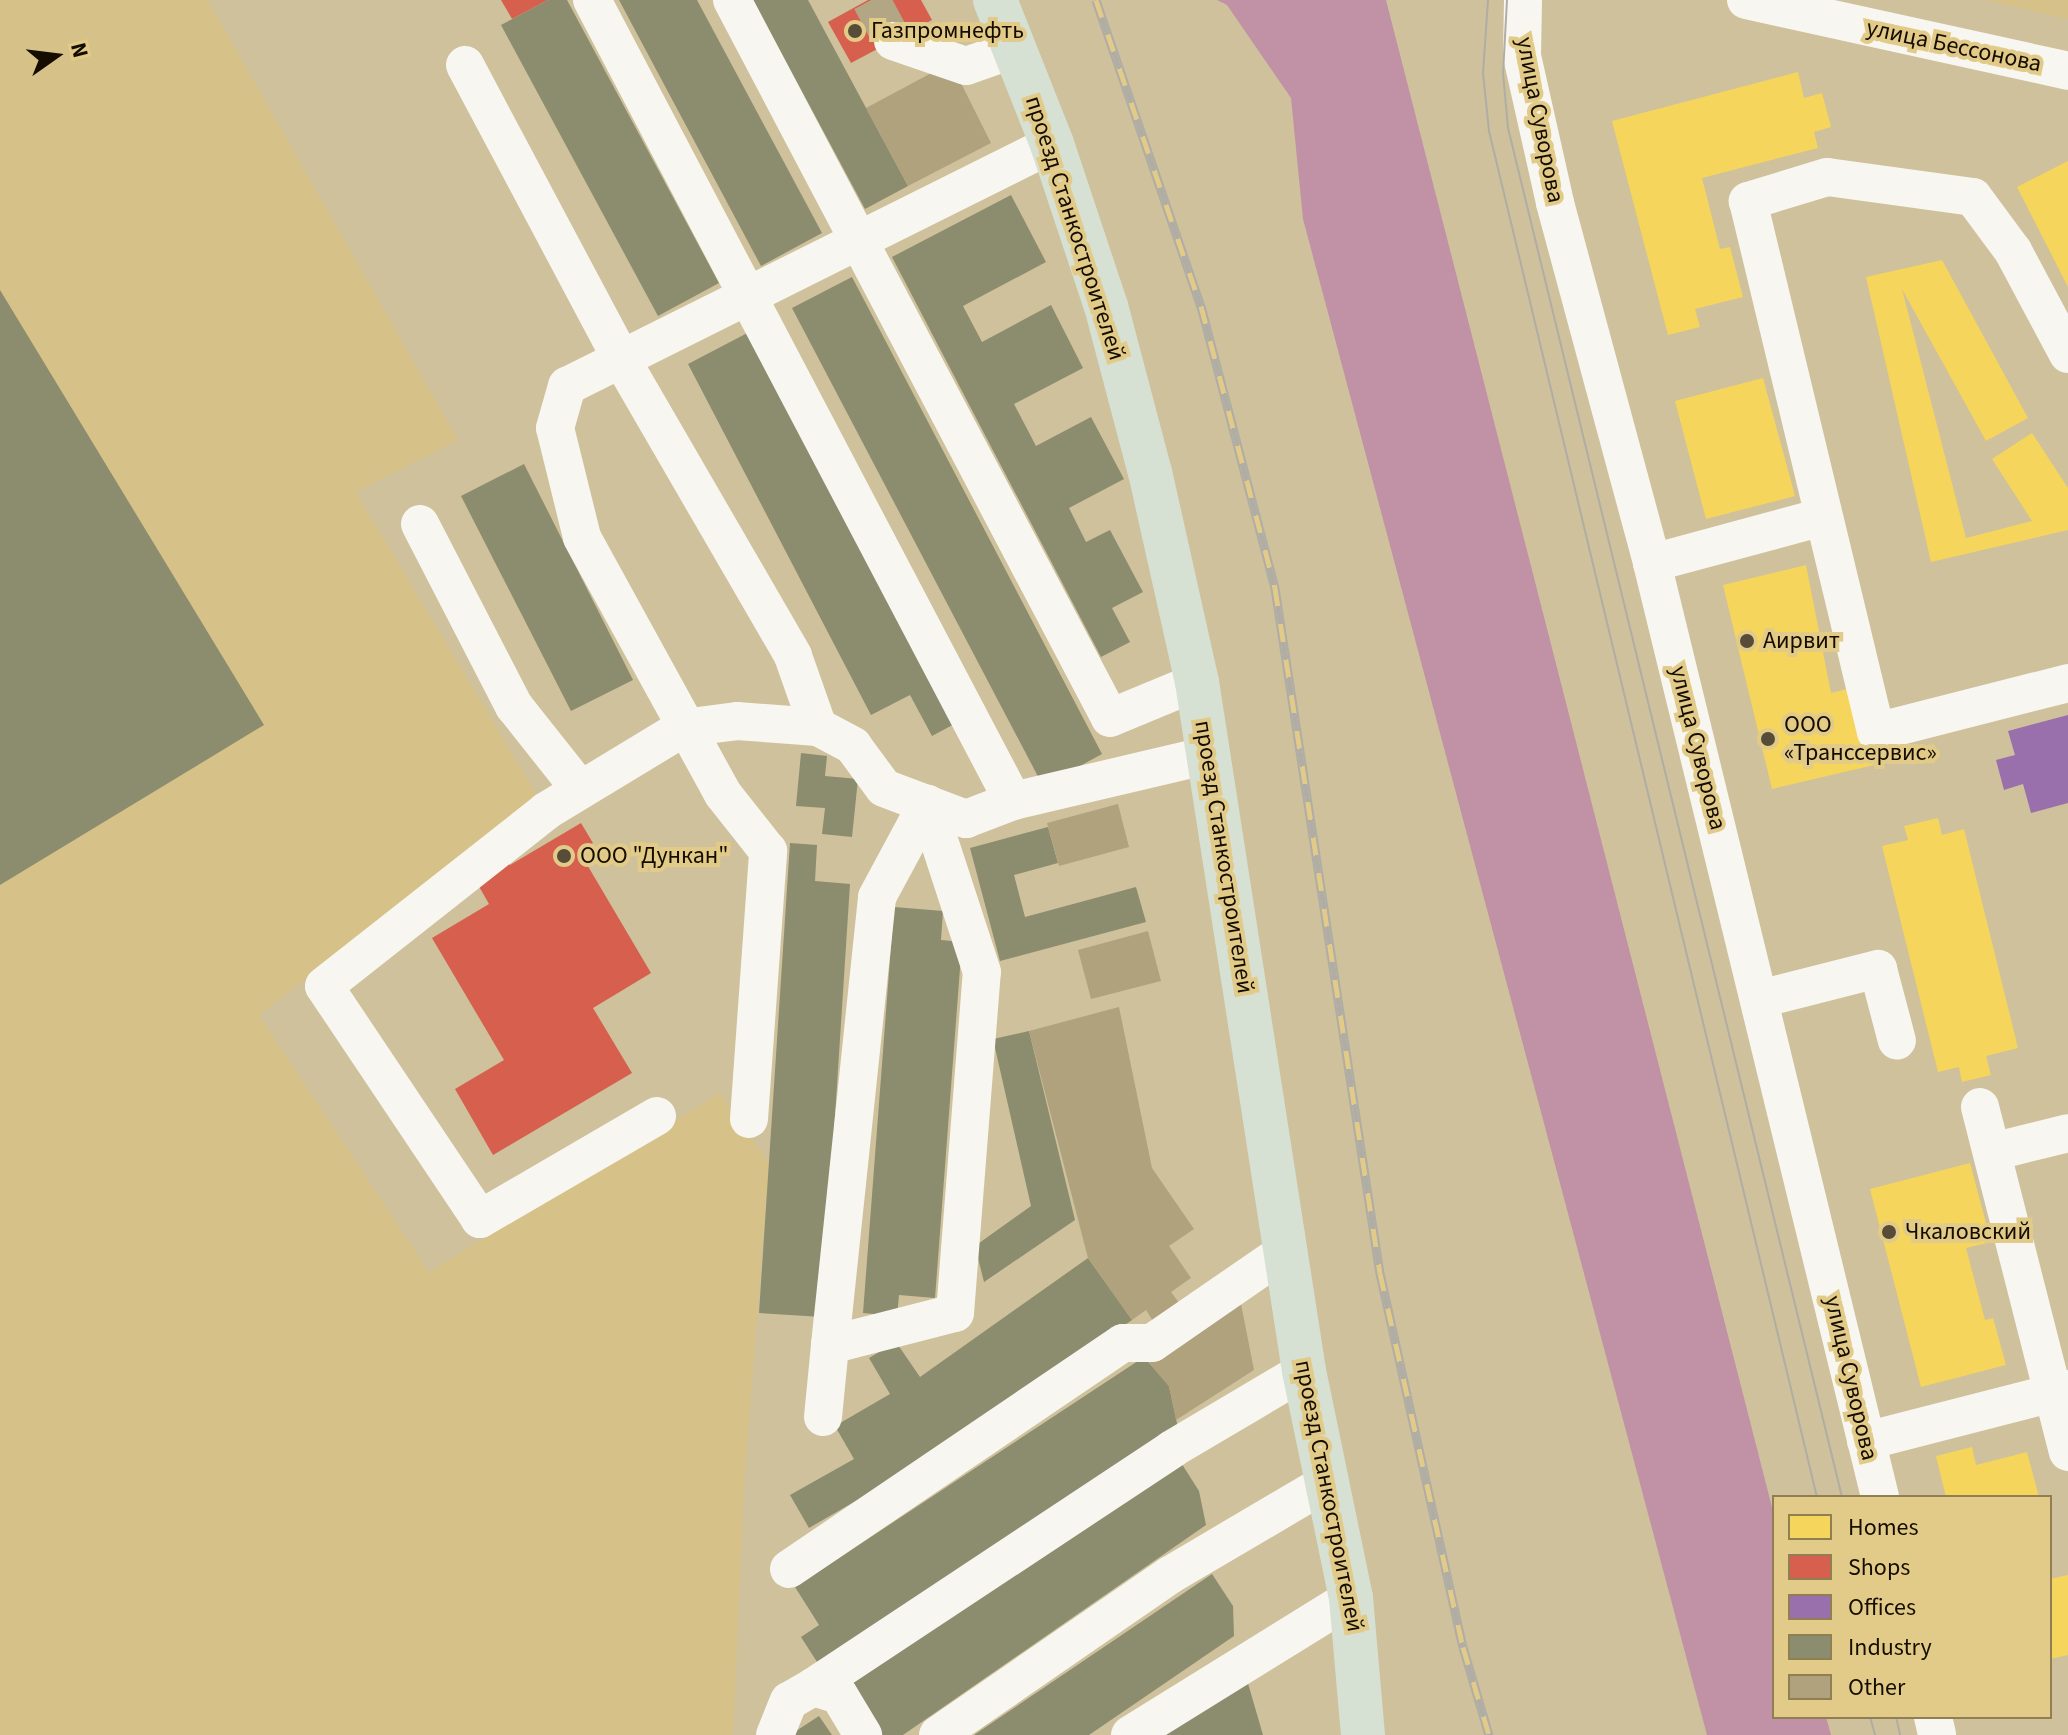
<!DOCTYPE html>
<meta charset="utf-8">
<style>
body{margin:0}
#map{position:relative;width:2068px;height:1735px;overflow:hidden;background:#cec19c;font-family:"Source Sans 3",sans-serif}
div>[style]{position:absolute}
.built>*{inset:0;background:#d6c288}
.forest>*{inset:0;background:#c192a5}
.homes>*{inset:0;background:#f6d55c}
.shops>*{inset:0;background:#d6604d}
.offices>*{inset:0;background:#9970ab}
.industry>*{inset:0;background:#8c8c6e}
.building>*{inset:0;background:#afa27d}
.minor-tunnel>*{height:38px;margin-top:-19px;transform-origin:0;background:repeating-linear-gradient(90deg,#b2a685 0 38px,transparent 0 57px)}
.minor>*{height:38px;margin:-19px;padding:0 19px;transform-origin:19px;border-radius:19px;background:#f8f6f0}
.major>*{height:44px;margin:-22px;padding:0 22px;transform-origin:22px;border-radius:22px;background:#d6e0d3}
.tram>*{height:2px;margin:-1px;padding:0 1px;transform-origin:1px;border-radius:1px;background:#b0ada4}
.rail>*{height:9px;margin-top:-4.5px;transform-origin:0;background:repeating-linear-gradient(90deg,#e2cb88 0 18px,#b0ada4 0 36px);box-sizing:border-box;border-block:2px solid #b0ada4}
.dots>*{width:22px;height:22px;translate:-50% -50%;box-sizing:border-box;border:4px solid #e2cb88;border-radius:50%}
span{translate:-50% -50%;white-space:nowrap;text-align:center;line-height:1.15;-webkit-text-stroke:8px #e2cb88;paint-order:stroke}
.poi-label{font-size:24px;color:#150d00}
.left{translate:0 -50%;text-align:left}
.street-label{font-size:24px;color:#150d00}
.legend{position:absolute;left:1772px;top:1495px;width:280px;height:224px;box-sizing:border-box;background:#e2cb88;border:2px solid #907f52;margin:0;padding:10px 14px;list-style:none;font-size:24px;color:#150d00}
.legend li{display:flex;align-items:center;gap:16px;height:40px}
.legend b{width:40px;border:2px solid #907f52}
.north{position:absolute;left:16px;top:16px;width:80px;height:80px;-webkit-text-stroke:6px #e2cb88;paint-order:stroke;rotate:76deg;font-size:22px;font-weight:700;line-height:32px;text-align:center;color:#150d00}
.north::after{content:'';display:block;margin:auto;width:28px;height:36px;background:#150d00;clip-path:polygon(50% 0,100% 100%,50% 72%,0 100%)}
</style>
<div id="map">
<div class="built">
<i style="clip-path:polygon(0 0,208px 0,458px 440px,356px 492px,539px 799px,259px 1015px,429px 1272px,720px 1093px,769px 1163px,744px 1485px,733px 1735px,0 1735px)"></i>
<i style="clip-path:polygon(1985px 0,2068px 0,2068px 19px)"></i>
</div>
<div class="forest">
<i style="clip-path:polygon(1217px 0,1386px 0,1774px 1515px,1774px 1717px,1826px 1717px,1831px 1735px,1707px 1735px,1303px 219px,1291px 98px,1227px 5px)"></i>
</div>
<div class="homes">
<i style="clip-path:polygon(1798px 72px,1804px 98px,1822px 93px,1831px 127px,1814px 132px,1818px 148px,1702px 178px,1720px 249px,1730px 247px,1743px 297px,1695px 309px,1700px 327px,1668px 335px,1612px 121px)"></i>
<i style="clip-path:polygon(2068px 161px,2068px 287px,2017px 187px)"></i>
<i style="clip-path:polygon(1942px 260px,2028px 418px,1986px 441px,1902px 289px,1966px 538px,2032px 521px,1992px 459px,2032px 433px,2068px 488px,2068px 530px,1931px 562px,1866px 277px)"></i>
<i style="clip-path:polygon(1763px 378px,1795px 496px,1706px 519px,1675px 401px)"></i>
<i style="clip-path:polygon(1806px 565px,1831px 693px,1855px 687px,1874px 765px,1772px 789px,1723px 585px)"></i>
<i style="clip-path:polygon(1938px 818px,1942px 835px,1964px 829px,2018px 1048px,1986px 1056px,1991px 1075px,1962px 1082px,1959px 1067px,1938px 1072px,1882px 846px,1908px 840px,1904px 826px)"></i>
<i style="clip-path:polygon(1970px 1163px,1991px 1242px,1966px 1248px,1985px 1320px,1993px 1318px,2006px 1365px,1921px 1387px,1870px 1189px)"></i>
<i style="clip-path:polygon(1972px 1447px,1976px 1465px,2027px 1452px,2039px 1497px,1946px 1497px,1936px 1456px)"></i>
<i style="clip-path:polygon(2068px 1575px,2068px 1655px,2050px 1659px,2050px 1579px)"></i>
</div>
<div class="shops">
<i style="clip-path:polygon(501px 0,548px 0,512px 19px)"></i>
<i style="clip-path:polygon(868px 0,921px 0,932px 20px,851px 63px,828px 22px)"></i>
<i style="clip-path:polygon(581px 823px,593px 843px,579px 851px,651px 973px,593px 1008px,632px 1073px,493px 1155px,455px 1089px,504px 1060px,432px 938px,489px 904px,473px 876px,505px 857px,510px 865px)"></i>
</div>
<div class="offices">
<i style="clip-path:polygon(2068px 715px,2068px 803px,2031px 813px,2023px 784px,2004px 790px,1996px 760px,2015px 755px,2008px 731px)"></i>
</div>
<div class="industry">
<i style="clip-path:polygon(548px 0,567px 0,719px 283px,658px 316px,501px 25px)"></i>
<i style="clip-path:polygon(619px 0,697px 0,822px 233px,761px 266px)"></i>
<i style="clip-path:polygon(753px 0,808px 0,908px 186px,865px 209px)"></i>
<i style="clip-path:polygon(1011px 195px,1046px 262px,963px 306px,982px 342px,1051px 305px,1083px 368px,1014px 404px,1036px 446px,1091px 417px,1124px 479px,1069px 508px,1086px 542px,1110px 530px,1143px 592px,1112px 608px,1130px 642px,1101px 657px,892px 257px)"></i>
<i style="clip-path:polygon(852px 277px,1102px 754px,1043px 786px,792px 308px)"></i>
<i style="clip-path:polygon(0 290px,264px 725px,0 885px)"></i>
<i style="clip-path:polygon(755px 329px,960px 721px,932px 736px,910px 695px,871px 715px,688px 364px)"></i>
<i style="clip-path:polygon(524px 464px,633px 680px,571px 711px,461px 496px)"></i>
<i style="clip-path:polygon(801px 753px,827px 756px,825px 776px,858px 779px,852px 837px,822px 834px,825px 808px,796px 806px)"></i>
<i style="clip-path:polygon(1048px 827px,1058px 863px,1014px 875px,1025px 917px,1136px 887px,1146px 922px,1000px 961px,970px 848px)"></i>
<i style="clip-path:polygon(790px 843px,817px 845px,815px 881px,850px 884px,822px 1317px,759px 1313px)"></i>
<i style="clip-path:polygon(894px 907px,943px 911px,941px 940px,962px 942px,935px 1298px,899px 1295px,897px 1316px,863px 1313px)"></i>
<i style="clip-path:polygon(1029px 1031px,1075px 1220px,984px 1282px,975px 1246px,1031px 1206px,993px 1039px)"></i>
<i style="clip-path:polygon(1088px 1258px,1132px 1320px,954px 1444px,809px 1528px,790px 1495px,854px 1459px,835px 1426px,890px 1394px,869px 1358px,896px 1342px,920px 1377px)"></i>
<i style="clip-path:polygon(1144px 1357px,1169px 1386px,1178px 1428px,819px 1665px,801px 1637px,819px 1625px,795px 1587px)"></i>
<i style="clip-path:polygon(1180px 1461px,1199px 1491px,1206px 1525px,903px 1735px,879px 1735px,846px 1687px)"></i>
<i style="clip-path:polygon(1212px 1574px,1233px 1606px,1234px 1636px,1089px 1735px,974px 1735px)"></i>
<i style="clip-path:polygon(1247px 1680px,1263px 1735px,1164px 1735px)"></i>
<i style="clip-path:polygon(819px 1716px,832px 1735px,790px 1735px)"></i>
</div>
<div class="building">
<i style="clip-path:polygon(937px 70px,957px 75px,991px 143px,908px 186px,866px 108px)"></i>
<i style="clip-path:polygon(1118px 804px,1129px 847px,1059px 866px,1047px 823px)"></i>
<i style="clip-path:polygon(1148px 931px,1161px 981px,1091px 999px,1078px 950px)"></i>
<i style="clip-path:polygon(1119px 1007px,1152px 1168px,1194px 1229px,1169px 1246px,1191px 1278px,1171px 1292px,1179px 1303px,1153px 1321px,1146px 1310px,1132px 1320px,1088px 1258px,1029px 1031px)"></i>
<i style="clip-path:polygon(1241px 1304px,1254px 1370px,1176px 1420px,1169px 1386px,1149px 1363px)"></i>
</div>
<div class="minor-tunnel">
<i style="left:871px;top:0;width:47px;rotate:61.8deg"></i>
</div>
<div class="minor">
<i style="left:592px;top:0;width:905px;rotate:62.27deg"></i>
<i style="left:732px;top:0;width:811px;rotate:62.23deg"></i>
<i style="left:1110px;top:718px;width:94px;rotate:-22.5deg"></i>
<i style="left:1523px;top:0;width:56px;rotate:91deg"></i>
<i style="left:1522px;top:56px;width:151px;rotate:77.3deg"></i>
<i style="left:1555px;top:203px;width:373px;rotate:74.9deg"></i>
<i style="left:1652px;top:563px;width:961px;rotate:76.28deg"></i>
<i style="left:1746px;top:0;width:330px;rotate:12.4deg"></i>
<i style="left:893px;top:41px;width:77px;rotate:18.9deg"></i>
<i style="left:966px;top:66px;width:52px;rotate:-19.1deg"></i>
<i style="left:465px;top:65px;width:331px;rotate:62deg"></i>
<i style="left:620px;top:357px;width:345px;rotate:59.9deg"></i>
<i style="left:793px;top:656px;width:75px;rotate:70.6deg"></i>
<i style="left:2068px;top:354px;width:117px;rotate:-118.1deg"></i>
<i style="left:2013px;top:251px;width:67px;rotate:-126.5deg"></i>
<i style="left:1973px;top:197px;width:147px;rotate:-172.2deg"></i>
<i style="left:1827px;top:177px;width:83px;rotate:163.1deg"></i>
<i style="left:1748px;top:201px;width:546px;rotate:76.45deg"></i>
<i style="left:1876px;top:732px;width:198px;rotate:-14.3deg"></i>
<i style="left:420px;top:524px;width:205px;rotate:62.7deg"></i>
<i style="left:514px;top:706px;width:105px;rotate:51.6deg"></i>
<i style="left:1652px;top:563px;width:176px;rotate:-15.1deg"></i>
<i style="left:1760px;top:999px;width:122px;rotate:-14.3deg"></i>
<i style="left:1878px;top:969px;width:74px;rotate:75.2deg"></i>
<i style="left:1980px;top:1107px;width:356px;rotate:75.7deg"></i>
<i style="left:657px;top:1116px;width:205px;rotate:149.8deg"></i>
<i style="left:480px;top:1219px;width:280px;rotate:-123.8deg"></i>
<i style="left:324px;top:986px;width:283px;rotate:-38.2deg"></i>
<i style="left:546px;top:811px;width:160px;rotate:-31.2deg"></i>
<i style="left:683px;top:728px;width:54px;rotate:-7.4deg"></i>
<i style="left:737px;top:721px;width:81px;rotate:4.2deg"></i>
<i style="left:818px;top:727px;width:40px;rotate:28deg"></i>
<i style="left:853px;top:746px;width:52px;rotate:53.6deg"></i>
<i style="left:884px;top:788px;width:88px;rotate:20.7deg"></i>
<i style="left:966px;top:819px;width:50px;rotate:-21deg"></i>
<i style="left:1013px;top:801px;width:201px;rotate:-13.2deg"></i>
<i style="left:749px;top:1119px;width:269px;rotate:-85.9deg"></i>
<i style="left:768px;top:851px;width:73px;rotate:-128.3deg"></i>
<i style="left:723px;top:794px;width:293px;rotate:-118.8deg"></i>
<i style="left:582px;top:537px;width:112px;rotate:-103.9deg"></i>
<i style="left:555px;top:428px;width:44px;rotate:-74.1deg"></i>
<i style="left:567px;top:386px;width:542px;rotate:-26.52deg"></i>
<i style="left:1992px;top:1152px;width:78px;rotate:-14deg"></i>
<i style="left:830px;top:1345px;width:450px;rotate:-84deg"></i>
<i style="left:877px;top:897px;width:106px;rotate:-61.7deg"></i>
<i style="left:823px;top:1417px;width:72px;rotate:-84.4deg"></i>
<i style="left:830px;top:1345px;width:129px;rotate:-14.4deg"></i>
<i style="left:955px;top:1313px;width:342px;rotate:-85.5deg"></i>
<i style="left:982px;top:972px;width:177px;rotate:-108.1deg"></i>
<i style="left:1866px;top:1441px;width:209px;rotate:-14.4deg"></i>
<i style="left:789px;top:1569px;width:403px;rotate:-34.1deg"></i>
<i style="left:1123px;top:1343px;width:29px"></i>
<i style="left:1152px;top:1343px;width:160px;rotate:-34.6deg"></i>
<i style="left:813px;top:1687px;width:431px;rotate:-33.5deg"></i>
<i style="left:1172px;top:1449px;width:153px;rotate:-30.6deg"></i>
<i style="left:1933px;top:1717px;width:18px;rotate:77deg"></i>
<i style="left:775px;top:1735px;width:37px;rotate:-68deg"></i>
<i style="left:789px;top:1701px;width:28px;rotate:-30deg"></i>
<i style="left:813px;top:1687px;width:27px;rotate:17deg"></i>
<i style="left:839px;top:1695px;width:47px;rotate:59deg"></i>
<i style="left:938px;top:1735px;width:282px;rotate:-34.6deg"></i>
<i style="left:1170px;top:1575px;width:183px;rotate:-30.5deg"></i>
<i style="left:1130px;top:1735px;width:260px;rotate:-31.8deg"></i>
</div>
<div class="major">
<i style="left:995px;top:0;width:155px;rotate:68.4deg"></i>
<i style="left:1052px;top:144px;width:171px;rotate:71.6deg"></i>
<i style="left:1106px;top:306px;width:172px;rotate:75.2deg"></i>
<i style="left:1150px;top:472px;width:215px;rotate:77.4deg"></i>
<i style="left:1197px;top:682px;width:697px;rotate:81.17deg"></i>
<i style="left:1304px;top:1371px;width:232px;rotate:78.3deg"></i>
<i style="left:1351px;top:1598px;width:138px;rotate:85deg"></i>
</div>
<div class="tram">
<i style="left:1488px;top:0;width:73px;rotate:93.9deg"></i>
<i style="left:1483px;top:73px;width:58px;rotate:84.1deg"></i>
<i style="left:1489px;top:131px;width:1405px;rotate:76.5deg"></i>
<i style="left:1507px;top:0;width:73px;rotate:93.1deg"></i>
<i style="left:1503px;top:73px;width:55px;rotate:84.8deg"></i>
<i style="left:1508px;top:128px;width:1409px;rotate:76.29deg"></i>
<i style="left:1870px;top:1717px;width:19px;rotate:74deg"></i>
<i style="left:1896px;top:1717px;width:18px;rotate:77deg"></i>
</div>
<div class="rail">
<i style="left:1096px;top:0;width:324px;rotate:71.1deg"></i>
<i style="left:1201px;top:306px;width:292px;rotate:75.3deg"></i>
<i style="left:1275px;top:588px;width:693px;rotate:81.29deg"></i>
<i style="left:1380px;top:1273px;width:383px;rotate:77.5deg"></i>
<i style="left:1463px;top:1647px;width:92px;rotate:73.5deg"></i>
</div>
<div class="dots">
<i style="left:855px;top:31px;background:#564c37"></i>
<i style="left:1747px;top:641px;background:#564c37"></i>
<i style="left:1768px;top:739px;background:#564c37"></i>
<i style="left:564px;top:856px;background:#564c37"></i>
<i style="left:1889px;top:1232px;background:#564c37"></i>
</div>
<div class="poi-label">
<span class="left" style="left:871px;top:31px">Газпромнефть</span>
<span class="left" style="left:1763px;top:641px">Аирвит</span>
<span class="left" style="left:1784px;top:739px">ООО<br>«Транссервис»</span>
<span class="left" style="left:580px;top:856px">ООО "Дункан"</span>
<span class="left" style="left:1905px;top:1232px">Чкаловский</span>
</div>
<div class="street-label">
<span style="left:1954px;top:46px;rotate:12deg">улица Бессонова</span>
<span style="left:1540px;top:120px;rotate:79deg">улица Суворова</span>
<span style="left:1075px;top:228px;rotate:72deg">проезд Станкостроителей</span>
<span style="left:1698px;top:748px;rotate:76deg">улица Суворова</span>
<span style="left:1224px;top:857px;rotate:81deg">проезд Станкостроителей</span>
<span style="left:1851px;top:1378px;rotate:77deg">улица Суворова</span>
<span style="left:1329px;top:1496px;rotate:79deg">проезд Станкостроителей</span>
</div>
<ul class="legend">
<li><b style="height:22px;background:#f6d55c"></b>Homes</li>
<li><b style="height:22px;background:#d6604d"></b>Shops</li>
<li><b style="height:22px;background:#9970ab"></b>Offices</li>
<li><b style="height:22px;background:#8c8c6e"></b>Industry</li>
<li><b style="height:22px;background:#afa27d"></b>Other</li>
</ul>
<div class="north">N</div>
</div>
